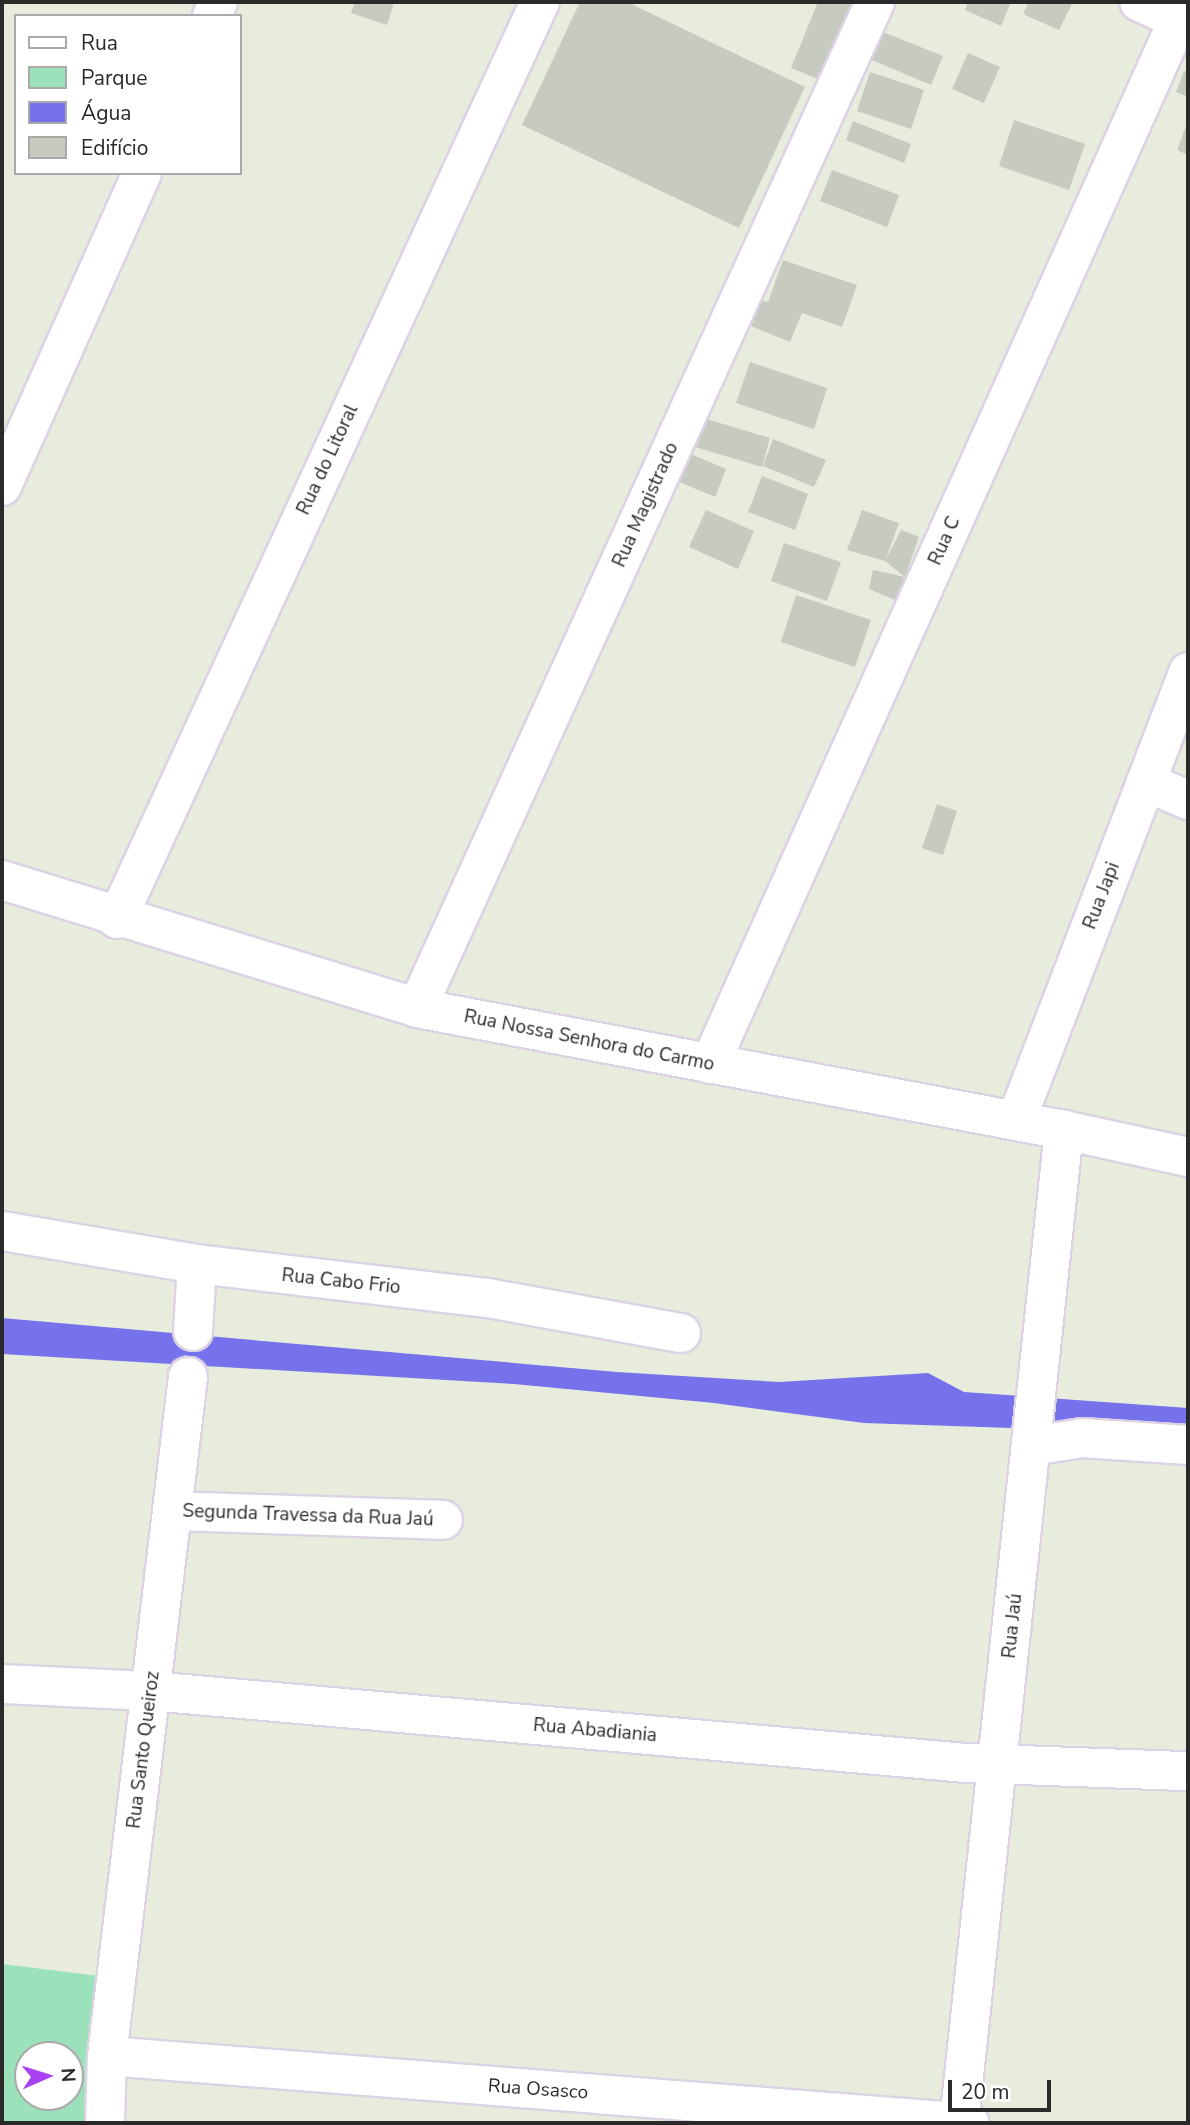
<!DOCTYPE html>
<meta charset="utf-8">
<style>
body{margin:0}
#map{position:relative;width:1190px;height:2125px;overflow:hidden;background:#e7ecdd;font-family:"Nunito Sans",sans-serif}
div>[style]{position:absolute}
.green>*{inset:0;background:#9be1b9}
.water>*{inset:0;background:#7672eb}
.building>*{inset:0;background:#c6cabf}
.roads{filter:drop-shadow(2px 0 #dcd2e3) drop-shadow(-2px 0 #dcd2e3) drop-shadow(0 2px #dcd2e3) drop-shadow(0 -2px #dcd2e3)}
.minor>*{height:38px;margin:-19px;padding:0 19px;transform-origin:19px;border-radius:19px;background:#fff}
span{translate:-50% -50%;white-space:nowrap;text-align:center;line-height:1.15;-webkit-text-stroke:5px #fff;paint-order:stroke}
.street-label{font-size:19px;color:#2a2a2a}
.frame{position:absolute;inset:0;border:4px solid #2a2a2a;pointer-events:none}
.legend{position:absolute;left:14px;top:14px;width:228px;height:161px;box-sizing:border-box;background:#fff;border:2px solid #aaa;margin:0;padding:9px 12px;list-style:none;font-size:21px;color:#2a2a2a}
.legend li{display:flex;align-items:center;gap:14px;height:35px}
.legend b{width:35px;border:2px solid #aaa}
.north{position:absolute;left:14px;top:2041px;width:70px;height:70px;box-sizing:border-box;background:#fff;border:2px solid #aaa;border-radius:50%;rotate:87deg;font-size:19px;font-weight:700;line-height:28px;text-align:center;color:#2a2a2a}
.north::after{content:'';display:block;margin:auto;width:24px;height:32px;background:#a941f5;clip-path:polygon(50% 0,100% 100%,50% 72%,0 100%)}
.scale{position:absolute;left:948px;top:2080px;width:103px;height:32px;box-sizing:border-box;border:4px solid #2a2a2a;border-top:0;padding-left:9px;font-size:21px;line-height:24px;white-space:nowrap;color:#2a2a2a;-webkit-text-stroke:5px #fff;paint-order:stroke}
</style>
<div id="map">
<div class="green">
<i style="clip-path:polygon(evenodd,2px 1964px,99px 1976px,87px 2123px,2px 2123px,2px 1964px,28px 2055px,70px 2055px,70px 2097px,28px 2097px,28px 2055px)"></i>
</div>
<div class="water">
<i style="clip-path:polygon(2px 1318px,617px 1372px,779px 1382px,928px 1373px,964px 1392px,1188px 1408px,1188px 1434px,864px 1423px,714px 1403px,514px 1384px,2px 1354px)"></i>
</div>
<div class="building">
<i style="clip-path:polygon(355px 2px,394px 2px,387px 25px,351px 13px)"></i>
<i style="clip-path:polygon(580px 2px,627px 2px,805px 87px,739px 228px,522px 125px)"></i>
<i style="clip-path:polygon(818px 2px,855px 2px,823px 81px,791px 68px)"></i>
<i style="clip-path:polygon(968px 2px,1011px 2px,1001px 26px,965px 10px)"></i>
<i style="clip-path:polygon(1029px 2px,1073px 2px,1059px 30px,1023px 14px)"></i>
<i style="clip-path:polygon(883px 32px,943px 56px,931px 85px,872px 60px)"></i>
<i style="clip-path:polygon(968px 53px,1000px 67px,984px 103px,952px 89px)"></i>
<i style="clip-path:polygon(1184px 71px,1188px 73px,1188px 97px,1176px 92px)"></i>
<i style="clip-path:polygon(870px 72px,924px 90px,911px 129px,857px 111px)"></i>
<i style="clip-path:polygon(1014px 120px,1085px 144px,1069px 190px,999px 166px)"></i>
<i style="clip-path:polygon(853px 121px,911px 144px,904px 163px,846px 140px)"></i>
<i style="clip-path:polygon(1188px 121px,1188px 155px,1177px 150px)"></i>
<i style="clip-path:polygon(832px 170px,899px 195px,887px 227px,820px 201px)"></i>
<i style="clip-path:polygon(783px 260px,857px 285px,842px 327px,802px 313px,790px 342px,746px 324px,753px 297px,768px 302px)"></i>
<i style="clip-path:polygon(750px 362px,827px 388px,814px 429px,736px 403px)"></i>
<i style="clip-path:polygon(703px 418px,770px 438px,762px 467px,695px 447px)"></i>
<i style="clip-path:polygon(773px 439px,826px 460px,814px 487px,763px 466px)"></i>
<i style="clip-path:polygon(684px 451px,726px 469px,715px 497px,672px 479px)"></i>
<i style="clip-path:polygon(762px 476px,808px 494px,795px 530px,748px 512px)"></i>
<i style="clip-path:polygon(706px 510px,754px 531px,738px 569px,689px 547px)"></i>
<i style="clip-path:polygon(862px 510px,899px 523px,885px 561px,901px 530px,919px 537px,905px 577px,885px 561px,847px 550px)"></i>
<i style="clip-path:polygon(784px 543px,841px 562px,827px 601px,771px 581px)"></i>
<i style="clip-path:polygon(873px 570px,905px 577px,895px 600px,869px 589px)"></i>
<i style="clip-path:polygon(796px 595px,871px 620px,855px 667px,781px 642px)"></i>
<i style="clip-path:polygon(937px 804px,957px 811px,943px 855px,922px 848px)"></i>
<i style="clip-path:polygon(75px 2049px,79px 2076px,70px 2076px,70px 2055px,39px 2055px,39px 2051px)"></i>
</div>
<div class="roads">
<div class="minor">
<i style="left:212px;top:16px;width:15px;rotate:-67deg"></i>
<i style="left:2px;top:486px;width:343px;rotate:-65.9deg"></i>
<i style="left:1146px;top:782px;width:46px;rotate:23.2deg"></i>
<i style="left:2px;top:880px;width:434px;rotate:17.1deg"></i>
<i style="left:417px;top:1008px;width:658px;rotate:10.68deg"></i>
<i style="left:1064px;top:1130px;width:127px;rotate:12.3deg"></i>
<i style="left:117px;top:919px;width:1010px;rotate:-65.24deg"></i>
<i style="left:417px;top:1008px;width:1105px;rotate:-65.52deg"></i>
<i style="left:710px;top:1064px;width:1134px;rotate:-65.85deg"></i>
<i style="left:1174px;top:29px;width:12px;rotate:-95deg"></i>
<i style="left:1173px;top:17px;width:37px;rotate:-156deg"></i>
<i style="left:1016px;top:1121px;width:481px;rotate:-69deg"></i>
<i style="left:2px;top:1231px;width:198px;rotate:9.6deg"></i>
<i style="left:197px;top:1264px;width:293px;rotate:6.7deg"></i>
<i style="left:488px;top:1298px;width:196px;rotate:10.3deg"></i>
<i style="left:193px;top:1331px;width:67px;rotate:-86.6deg"></i>
<i style="left:1032px;top:1446px;width:51px;rotate:-9.1deg"></i>
<i style="left:1082px;top:1438px;width:106px;rotate:3.8deg"></i>
<i style="left:173px;top:1511px;width:270px;rotate:1.9deg"></i>
<i style="left:2px;top:1684px;width:149px;rotate:2.7deg"></i>
<i style="left:151px;top:1691px;width:817px;rotate:5.05deg"></i>
<i style="left:965px;top:1763px;width:223px;rotate:2.1deg"></i>
<i style="left:107px;top:2056px;width:865px;rotate:4.44deg"></i>
<i style="left:105px;top:2123px;width:67px;rotate:-88.3deg"></i>
<i style="left:107px;top:2056px;width:684px;rotate:-83.2deg"></i>
<i style="left:959px;top:2123px;width:999px;rotate:-83.96deg"></i>
</div>
</div>
<div class="street-label">
<span style="left:328px;top:460px;rotate:-65deg">Rua do Litoral</span>
<span style="left:646px;top:505px;rotate:-66deg">Rua Magistrado</span>
<span style="left:945px;top:541px;rotate:-66deg">Rua C</span>
<span style="left:1102px;top:896px;rotate:-69deg">Rua Japi</span>
<span style="left:589px;top:1041px;rotate:11deg">Rua Nossa Senhora do Carmo</span>
<span style="left:341px;top:1282px;rotate:6deg">Rua Cabo Frio</span>
<span style="left:308px;top:1516px;rotate:2deg">Segunda Travessa da Rua Jaú</span>
<span style="left:1013px;top:1626px;rotate:-84deg">Rua Jaú</span>
<span style="left:595px;top:1731px;rotate:5deg">Rua Abadiania</span>
<span style="left:144px;top:1750px;rotate:-83deg">Rua Santo Queiroz</span>
<span style="left:538px;top:2090px;rotate:4deg">Rua Osasco</span>
</div>
<div class="frame"></div>
<ul class="legend">
<li><b style="height:9px;background:#fff"></b>Rua</li>
<li><b style="height:19px;background:#9be1b9"></b>Parque</li>
<li><b style="height:19px;background:#7672eb"></b>Água</li>
<li><b style="height:19px;background:#c6cabf"></b>Edifício</li>
</ul>
<div class="north">N</div>
<div class="scale">20 m</div>
</div>
